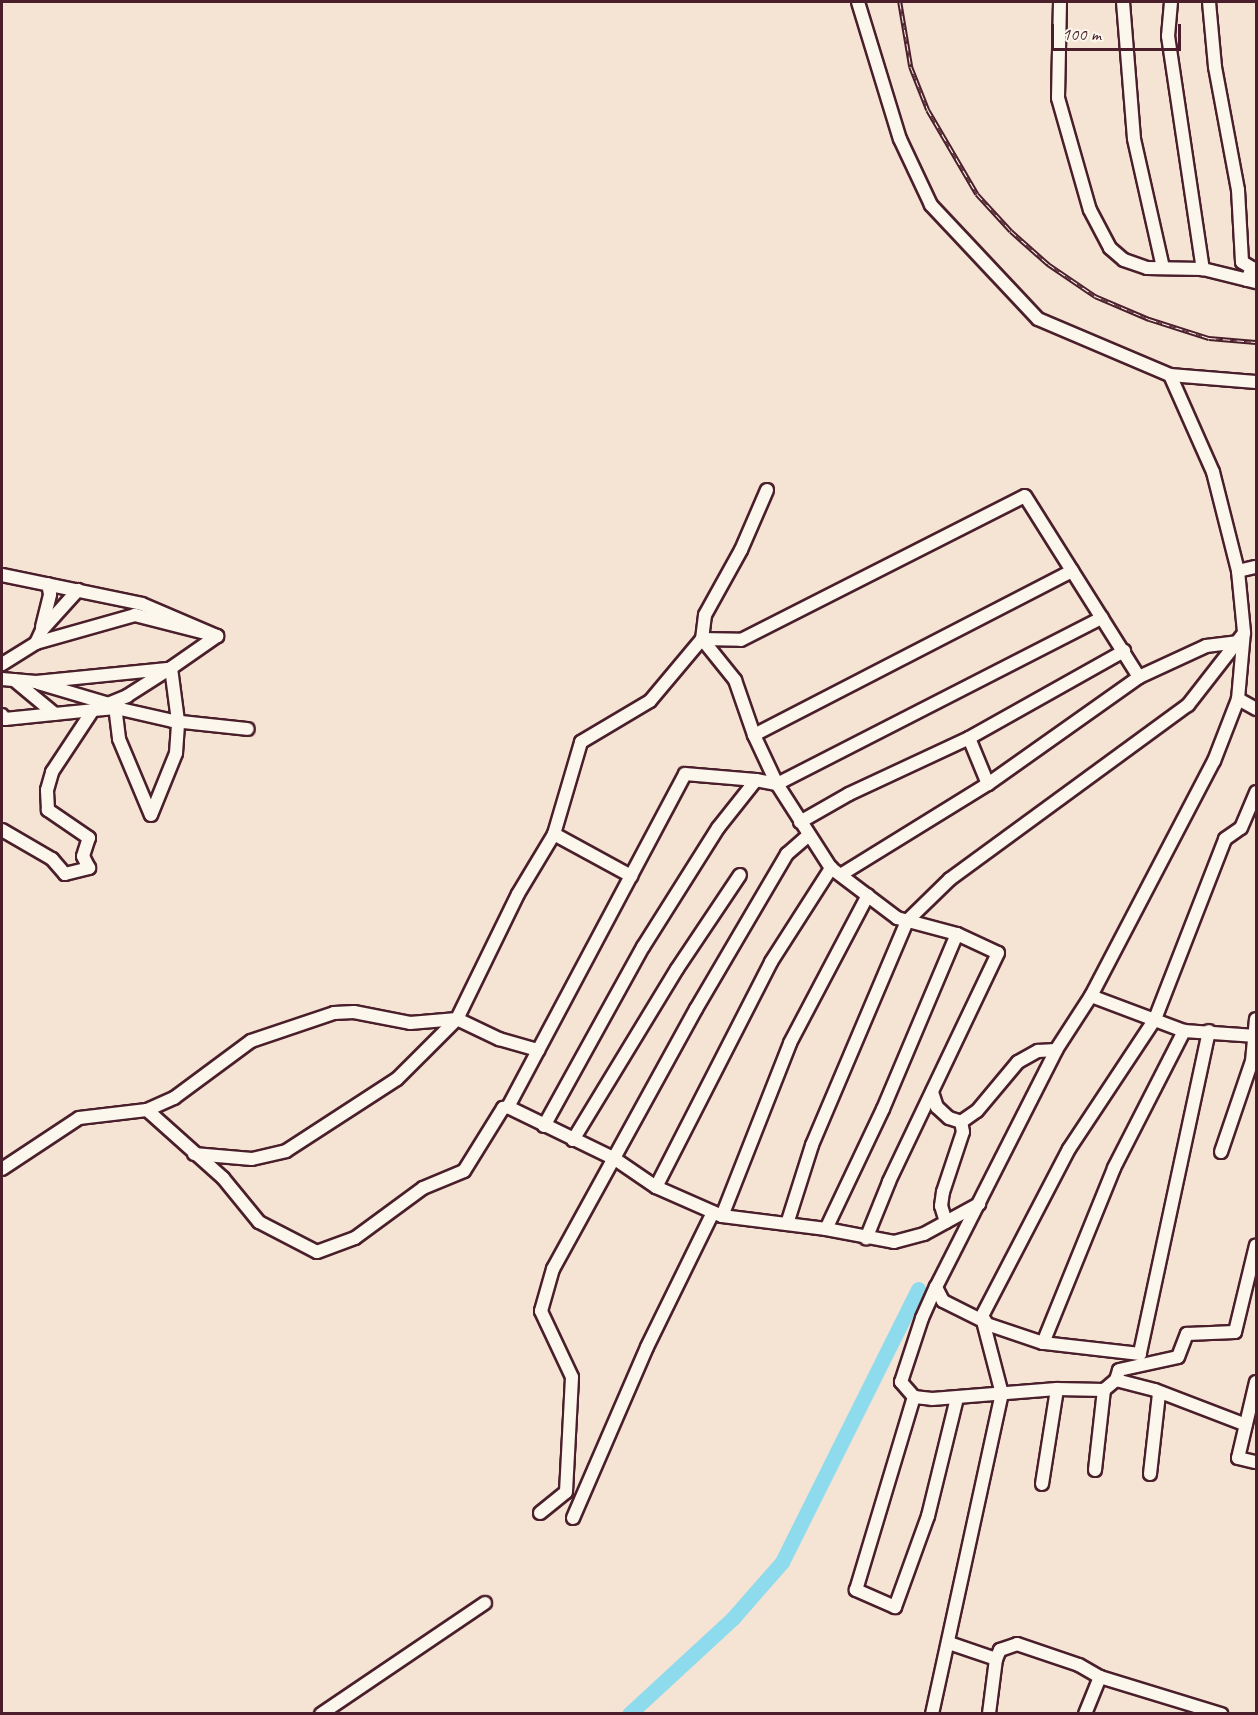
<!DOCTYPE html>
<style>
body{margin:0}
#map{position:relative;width:1258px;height:1715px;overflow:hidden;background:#f5e3d4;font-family:Caveat,sans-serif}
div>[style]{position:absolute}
.river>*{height:15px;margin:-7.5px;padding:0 7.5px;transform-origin:7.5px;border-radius:7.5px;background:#8ddbec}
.roads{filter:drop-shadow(2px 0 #4a1f2b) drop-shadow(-2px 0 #4a1f2b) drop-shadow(0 2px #4a1f2b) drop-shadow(0 -2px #4a1f2b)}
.minor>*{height:12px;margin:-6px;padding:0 6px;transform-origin:6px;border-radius:6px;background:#fbf7ec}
.rail>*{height:4.5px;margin-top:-2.25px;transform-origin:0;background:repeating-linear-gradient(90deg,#fbf7ec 0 7px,#4a1f2b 0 14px);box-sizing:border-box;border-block:2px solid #4a1f2b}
span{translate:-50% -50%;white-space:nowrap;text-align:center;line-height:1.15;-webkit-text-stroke:5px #fbf7ec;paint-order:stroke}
.frame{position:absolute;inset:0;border:3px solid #4a1f2b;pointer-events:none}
.scale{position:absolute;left:1051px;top:24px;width:130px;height:27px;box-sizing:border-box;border:3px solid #4a1f2b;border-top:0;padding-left:8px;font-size:18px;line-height:21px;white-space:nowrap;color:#4a1f2b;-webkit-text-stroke:4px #fbf7ec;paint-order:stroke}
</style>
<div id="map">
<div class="river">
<i style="left:629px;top:1714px;width:142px;rotate:-42.7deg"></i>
<i style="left:733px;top:1618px;width:74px;rotate:-48.8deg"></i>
<i style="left:782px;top:1562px;width:305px;rotate:-63.5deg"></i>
</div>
<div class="roads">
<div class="minor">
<i style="left:858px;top:2px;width:143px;rotate:73deg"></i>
<i style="left:900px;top:139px;width:73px;rotate:64.8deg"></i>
<i style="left:931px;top:205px;width:156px;rotate:46.8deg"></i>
<i style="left:1038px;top:319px;width:143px;rotate:23deg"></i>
<i style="left:1170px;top:375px;width:86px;rotate:4.7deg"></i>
<i style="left:1060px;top:2px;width:96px;rotate:91.2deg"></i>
<i style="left:1058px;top:98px;width:116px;rotate:74.1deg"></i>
<i style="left:1090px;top:210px;width:43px;rotate:62.2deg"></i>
<i style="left:1110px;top:248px;width:18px;rotate:41deg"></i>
<i style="left:1124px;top:260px;width:24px;rotate:19deg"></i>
<i style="left:1147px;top:268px;width:56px;rotate:1deg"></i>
<i style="left:1203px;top:269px;width:55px;rotate:13.8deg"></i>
<i style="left:1123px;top:2px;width:137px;rotate:85.4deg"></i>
<i style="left:1134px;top:139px;width:132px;rotate:77.3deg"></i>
<i style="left:1171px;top:2px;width:34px;rotate:95deg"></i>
<i style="left:1168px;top:36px;width:236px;rotate:81.5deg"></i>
<i style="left:1209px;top:2px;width:65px;rotate:84.7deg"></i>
<i style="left:1215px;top:67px;width:125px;rotate:79.4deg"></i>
<i style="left:1238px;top:190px;width:72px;rotate:86.8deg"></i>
<i style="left:1242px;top:262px;width:12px;rotate:31deg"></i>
<i style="left:1252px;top:268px;width:13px;rotate:113deg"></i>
<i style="left:1170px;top:375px;width:106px;rotate:66.1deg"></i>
<i style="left:1213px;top:472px;width:102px;rotate:75.8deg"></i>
<i style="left:1238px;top:571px;width:18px;rotate:-13deg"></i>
<i style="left:767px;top:490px;width:65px;rotate:113.4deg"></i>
<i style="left:741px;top:550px;width:74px;rotate:119deg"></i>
<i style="left:705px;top:615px;width:24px;rotate:97deg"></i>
<i style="left:702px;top:639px;width:53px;rotate:51.2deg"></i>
<i style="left:735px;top:680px;width:58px;rotate:70.9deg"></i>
<i style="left:754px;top:735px;width:54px;rotate:64.9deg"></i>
<i style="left:777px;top:784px;width:100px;rotate:57.3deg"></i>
<i style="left:831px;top:868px;width:83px;rotate:37.1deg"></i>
<i style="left:897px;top:918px;width:62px;rotate:14.9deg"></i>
<i style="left:957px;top:934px;width:45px;rotate:24.9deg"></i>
<i style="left:998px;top:953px;width:254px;rotate:115.5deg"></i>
<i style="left:889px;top:1182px;width:61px;rotate:112deg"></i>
<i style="left:2px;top:575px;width:143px;rotate:11.7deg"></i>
<i style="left:142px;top:604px;width:82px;rotate:23.1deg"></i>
<i style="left:217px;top:636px;width:85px;rotate:-165.6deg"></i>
<i style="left:135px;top:615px;width:103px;rotate:164.2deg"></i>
<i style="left:36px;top:643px;width:40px;rotate:148deg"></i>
<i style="left:42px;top:627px;width:34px;rotate:-76deg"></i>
<i style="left:50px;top:594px;width:10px;rotate:-101deg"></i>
<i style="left:36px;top:643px;width:14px;rotate:-65deg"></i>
<i style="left:42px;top:630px;width:54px;rotate:-48deg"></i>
<i style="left:2px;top:679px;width:34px;rotate:5deg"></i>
<i style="left:36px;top:682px;width:132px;rotate:-5.7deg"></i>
<i style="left:14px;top:680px;width:53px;rotate:39.7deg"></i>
<i style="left:38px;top:683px;width:74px;rotate:16.5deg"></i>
<i style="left:1238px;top:699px;width:21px;rotate:29deg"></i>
<i style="left:116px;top:714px;width:25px;rotate:83deg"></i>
<i style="left:119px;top:739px;width:82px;rotate:67.2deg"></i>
<i style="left:151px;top:815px;width:67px;rotate:-68deg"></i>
<i style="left:176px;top:753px;width:32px;rotate:-86deg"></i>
<i style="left:178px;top:721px;width:53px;rotate:-97.5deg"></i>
<i style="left:171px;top:668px;width:56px;rotate:-34.8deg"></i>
<i style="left:2px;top:715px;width:5px;rotate:53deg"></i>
<i style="left:5px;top:719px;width:88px;rotate:-5.8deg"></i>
<i style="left:93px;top:710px;width:37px;rotate:-22deg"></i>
<i style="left:127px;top:696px;width:52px;rotate:-32.5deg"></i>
<i style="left:754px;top:735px;width:358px;rotate:-27.3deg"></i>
<i style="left:969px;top:738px;width:50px;rotate:67.6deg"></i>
<i style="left:800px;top:822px;width:56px;rotate:-29.7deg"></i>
<i style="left:849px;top:794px;width:132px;rotate:-25deg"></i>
<i style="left:969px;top:738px;width:178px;rotate:-29.3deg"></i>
<i style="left:2px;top:830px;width:58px;rotate:30.1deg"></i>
<i style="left:52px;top:859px;width:20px;rotate:49deg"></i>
<i style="left:65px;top:874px;width:25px;rotate:-14deg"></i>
<i style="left:89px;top:868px;width:13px;rotate:-117deg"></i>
<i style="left:83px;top:856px;width:19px;rotate:-72deg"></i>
<i style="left:89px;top:838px;width:50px;rotate:-145.7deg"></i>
<i style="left:48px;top:810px;width:20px;rotate:-93deg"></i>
<i style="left:47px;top:790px;width:19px;rotate:-74deg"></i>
<i style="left:52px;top:772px;width:74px;rotate:-56.5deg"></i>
<i style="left:93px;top:710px;width:23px;rotate:-5deg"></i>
<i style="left:116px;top:708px;width:58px;rotate:12.8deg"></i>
<i style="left:173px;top:721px;width:75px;rotate:6.1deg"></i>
<i style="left:554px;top:834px;width:88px;rotate:28.6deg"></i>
<i style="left:842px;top:874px;width:172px;rotate:-31.7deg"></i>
<i style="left:988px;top:784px;width:185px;rotate:-35.3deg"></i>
<i style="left:1139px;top:677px;width:74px;rotate:-24.8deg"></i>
<i style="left:1206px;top:646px;width:31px;rotate:-7deg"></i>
<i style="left:1091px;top:996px;width:99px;rotate:20.6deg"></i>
<i style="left:1184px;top:1031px;width:72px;rotate:4deg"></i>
<i style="left:1209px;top:1031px;width:330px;rotate:102.1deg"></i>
<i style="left:1140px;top:1354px;width:98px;rotate:-173.5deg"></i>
<i style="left:1043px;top:1343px;width:59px;rotate:-161.3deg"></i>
<i style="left:987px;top:1324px;width:9px;rotate:-122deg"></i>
<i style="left:982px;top:1316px;width:188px;rotate:-62.5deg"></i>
<i style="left:1069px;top:1149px;width:156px;rotate:-56.5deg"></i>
<i style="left:1155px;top:1019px;width:193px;rotate:-68.7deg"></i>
<i style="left:1225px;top:839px;width:19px;rotate:-35deg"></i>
<i style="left:1241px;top:828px;width:39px;rotate:-67deg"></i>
<i style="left:932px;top:1092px;width:16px;rotate:72deg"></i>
<i style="left:937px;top:1107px;width:16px;rotate:43deg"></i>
<i style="left:949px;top:1118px;width:13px;rotate:18deg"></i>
<i style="left:961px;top:1122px;width:19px;rotate:-35deg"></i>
<i style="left:977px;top:1111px;width:64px;rotate:-50.1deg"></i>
<i style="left:1018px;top:1062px;width:23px;rotate:-29deg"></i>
<i style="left:1038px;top:1051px;width:18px;rotate:-3deg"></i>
<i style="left:508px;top:1107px;width:119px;rotate:25.9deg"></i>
<i style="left:615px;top:1159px;width:50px;rotate:34.3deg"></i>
<i style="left:656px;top:1187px;width:72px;rotate:23.7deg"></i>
<i style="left:722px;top:1216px;width:105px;rotate:7.1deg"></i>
<i style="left:826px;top:1229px;width:69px;rotate:10.8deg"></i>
<i style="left:894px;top:1242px;width:31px;rotate:-15deg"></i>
<i style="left:924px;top:1234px;width:63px;rotate:-28.6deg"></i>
<i style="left:147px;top:1110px;width:30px;rotate:-24deg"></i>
<i style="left:174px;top:1098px;width:96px;rotate:-36.5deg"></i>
<i style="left:251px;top:1041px;width:88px;rotate:-18.6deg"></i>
<i style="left:334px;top:1013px;width:20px;rotate:-3deg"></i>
<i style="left:354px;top:1012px;width:57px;rotate:11.1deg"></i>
<i style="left:410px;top:1023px;width:47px;rotate:-4.9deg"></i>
<i style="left:457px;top:1019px;width:47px;rotate:25.5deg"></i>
<i style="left:499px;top:1039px;width:41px;rotate:15.8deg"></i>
<i style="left:544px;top:1126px;width:205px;rotate:-61.1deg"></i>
<i style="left:643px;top:947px;width:141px;rotate:-57.8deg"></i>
<i style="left:718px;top:828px;width:61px;rotate:-51.6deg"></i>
<i style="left:756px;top:780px;width:21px;rotate:11deg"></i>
<i style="left:777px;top:784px;width:365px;rotate:-27.1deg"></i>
<i style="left:573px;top:1140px;width:200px;rotate:-58.7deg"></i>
<i style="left:677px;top:969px;width:113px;rotate:-56.2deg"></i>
<i style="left:1221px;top:1152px;width:96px;rotate:-71.2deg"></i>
<i style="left:1252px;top:1061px;width:42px;rotate:-84.6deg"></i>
<i style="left:194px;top:1154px;width:58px;rotate:4.9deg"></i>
<i style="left:252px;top:1159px;width:35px;rotate:-13deg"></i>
<i style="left:286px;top:1151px;width:132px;rotate:-33deg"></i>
<i style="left:397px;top:1079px;width:85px;rotate:-45deg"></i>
<i style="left:457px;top:1019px;width:139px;rotate:-64deg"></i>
<i style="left:518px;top:894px;width:70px;rotate:-59deg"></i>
<i style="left:554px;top:834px;width:96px;rotate:-73.6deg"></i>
<i style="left:581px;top:742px;width:80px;rotate:-30.7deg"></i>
<i style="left:650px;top:701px;width:81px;rotate:-50deg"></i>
<i style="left:702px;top:639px;width:39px;rotate:1deg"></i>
<i style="left:741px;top:640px;width:318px;rotate:-26.9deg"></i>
<i style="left:1025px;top:496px;width:214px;rotate:57.8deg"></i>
<i style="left:2px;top:1169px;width:92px;rotate:-33.5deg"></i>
<i style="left:79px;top:1118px;width:68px;rotate:-6.7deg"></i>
<i style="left:147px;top:1110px;width:102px;rotate:41.8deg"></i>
<i style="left:223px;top:1178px;width:57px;rotate:50.7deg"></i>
<i style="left:259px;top:1222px;width:65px;rotate:27.3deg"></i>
<i style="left:317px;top:1252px;width:40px;rotate:-20.2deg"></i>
<i style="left:355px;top:1238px;width:84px;rotate:-36.3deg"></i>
<i style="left:423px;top:1188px;width:44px;rotate:-22.5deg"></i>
<i style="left:464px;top:1171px;width:74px;rotate:-58.2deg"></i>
<i style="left:503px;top:1108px;width:5px;rotate:-11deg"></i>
<i style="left:508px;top:1107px;width:377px;rotate:-62deg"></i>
<i style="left:685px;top:774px;width:71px;rotate:4.8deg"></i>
<i style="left:656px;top:1187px;width:253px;rotate:-62.9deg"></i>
<i style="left:771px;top:962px;width:112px;rotate:-57.4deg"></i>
<i style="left:722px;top:1216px;width:186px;rotate:-68.5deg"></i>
<i style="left:790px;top:1043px;width:167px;rotate:-62.2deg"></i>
<i style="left:946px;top:1222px;width:17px;rotate:-107deg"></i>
<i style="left:941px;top:1206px;width:14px;rotate:-82deg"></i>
<i style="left:943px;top:1192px;width:63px;rotate:-71.6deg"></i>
<i style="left:963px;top:1132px;width:10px;rotate:-101deg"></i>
<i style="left:787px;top:1224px;width:83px;rotate:-72.4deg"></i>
<i style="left:812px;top:1145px;width:243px;rotate:-67deg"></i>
<i style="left:907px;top:921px;width:60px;rotate:-44.3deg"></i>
<i style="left:950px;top:879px;width:295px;rotate:-36.2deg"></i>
<i style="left:1188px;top:705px;width:91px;rotate:-52.1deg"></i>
<i style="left:826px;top:1229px;width:133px;rotate:-64.6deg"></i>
<i style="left:883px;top:1109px;width:190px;rotate:-67.1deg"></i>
<i style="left:1043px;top:1343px;width:189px;rotate:-67.9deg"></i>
<i style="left:1114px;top:1168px;width:154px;rotate:-62.9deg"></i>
<i style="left:1116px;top:1380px;width:10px;rotate:-73deg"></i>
<i style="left:1119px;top:1370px;width:60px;rotate:-12.4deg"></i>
<i style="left:1178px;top:1357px;width:25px;rotate:-69deg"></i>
<i style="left:1187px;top:1334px;width:48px;rotate:-2.4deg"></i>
<i style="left:1235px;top:1332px;width:89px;rotate:-76.4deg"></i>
<i style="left:1256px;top:1382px;width:78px;rotate:103.3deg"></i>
<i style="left:1238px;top:1458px;width:18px;rotate:13deg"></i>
<i style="left:914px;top:1397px;width:20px;rotate:-131deg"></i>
<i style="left:901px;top:1382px;width:67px;rotate:-71.8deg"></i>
<i style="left:922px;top:1318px;width:34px;rotate:-66deg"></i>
<i style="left:957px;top:1398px;width:122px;rotate:103.8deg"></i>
<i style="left:928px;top:1516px;width:97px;rotate:109.9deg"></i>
<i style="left:895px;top:1607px;width:43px;rotate:-156.4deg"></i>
<i style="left:856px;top:1590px;width:202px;rotate:-73.3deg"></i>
<i style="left:914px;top:1397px;width:18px;rotate:6deg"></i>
<i style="left:932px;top:1399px;width:125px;rotate:-4.6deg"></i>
<i style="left:1095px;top:1470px;width:81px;rotate:-83.6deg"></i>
<i style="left:1104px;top:1390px;width:16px;rotate:-40deg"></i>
<i style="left:1116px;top:1380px;width:40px;rotate:14.4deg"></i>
<i style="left:1155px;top:1390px;width:97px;rotate:21deg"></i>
<i style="left:1150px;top:1474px;width:81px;rotate:-83.6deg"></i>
<i style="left:1042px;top:1484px;width:96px;rotate:-81deg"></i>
<i style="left:1057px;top:1389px;width:47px;rotate:1.2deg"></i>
<i style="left:540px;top:1513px;width:33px;rotate:-39deg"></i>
<i style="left:566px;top:1492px;width:115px;rotate:-87deg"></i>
<i style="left:572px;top:1377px;width:73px;rotate:-115.2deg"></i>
<i style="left:541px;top:1311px;width:44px;rotate:-74.1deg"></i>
<i style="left:553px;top:1269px;width:297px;rotate:-61.2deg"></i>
<i style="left:696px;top:1009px;width:180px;rotate:-59.6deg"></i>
<i style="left:787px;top:854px;width:28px;rotate:-41deg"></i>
<i style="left:573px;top:1518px;width:186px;rotate:-66.6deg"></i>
<i style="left:647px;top:1347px;width:150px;rotate:-63.9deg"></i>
<i style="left:949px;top:1643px;width:50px;rotate:18.8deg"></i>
<i style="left:996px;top:1659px;width:55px;rotate:97.3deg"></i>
<i style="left:996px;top:1659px;width:10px;rotate:-66deg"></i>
<i style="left:1000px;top:1650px;width:18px;rotate:-19deg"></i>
<i style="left:1017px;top:1644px;width:65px;rotate:18.7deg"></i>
<i style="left:1079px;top:1665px;width:24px;rotate:30deg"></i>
<i style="left:1100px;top:1677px;width:127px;rotate:17deg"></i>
<i style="left:321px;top:1714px;width:198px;rotate:-34.1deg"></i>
<i style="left:932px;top:1714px;width:328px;rotate:-77.7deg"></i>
<i style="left:1002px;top:1394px;width:75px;rotate:-104.6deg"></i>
<i style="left:983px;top:1321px;width:45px;rotate:-153.4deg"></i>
<i style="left:943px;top:1301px;width:16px;rotate:-117deg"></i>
<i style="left:936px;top:1287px;width:266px;rotate:-63.1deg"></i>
<i style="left:1056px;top:1050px;width:64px;rotate:-57.1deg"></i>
<i style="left:1091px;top:996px;width:265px;rotate:-62.4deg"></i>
<i style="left:1214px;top:761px;width:66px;rotate:-68.8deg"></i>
<i style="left:1238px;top:699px;width:67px;rotate:-84.9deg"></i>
<i style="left:1244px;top:632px;width:61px;rotate:-95.6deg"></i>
<i style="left:1085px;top:1714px;width:40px;rotate:-68deg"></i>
</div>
</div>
<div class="rail">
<i style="left:900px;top:2px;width:66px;rotate:80.4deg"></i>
<i style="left:911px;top:67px;width:46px;rotate:68.4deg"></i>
<i style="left:928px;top:110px;width:97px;rotate:59.7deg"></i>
<i style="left:977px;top:194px;width:50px;rotate:47.4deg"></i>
<i style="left:1011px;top:231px;width:50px;rotate:41.7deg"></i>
<i style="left:1048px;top:264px;width:57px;rotate:34.2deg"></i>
<i style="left:1095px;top:296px;width:59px;rotate:23.1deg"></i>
<i style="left:1149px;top:319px;width:63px;rotate:17.6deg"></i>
<i style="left:1209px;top:338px;width:47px;rotate:4.9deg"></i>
</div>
<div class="frame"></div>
<div class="scale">100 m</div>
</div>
